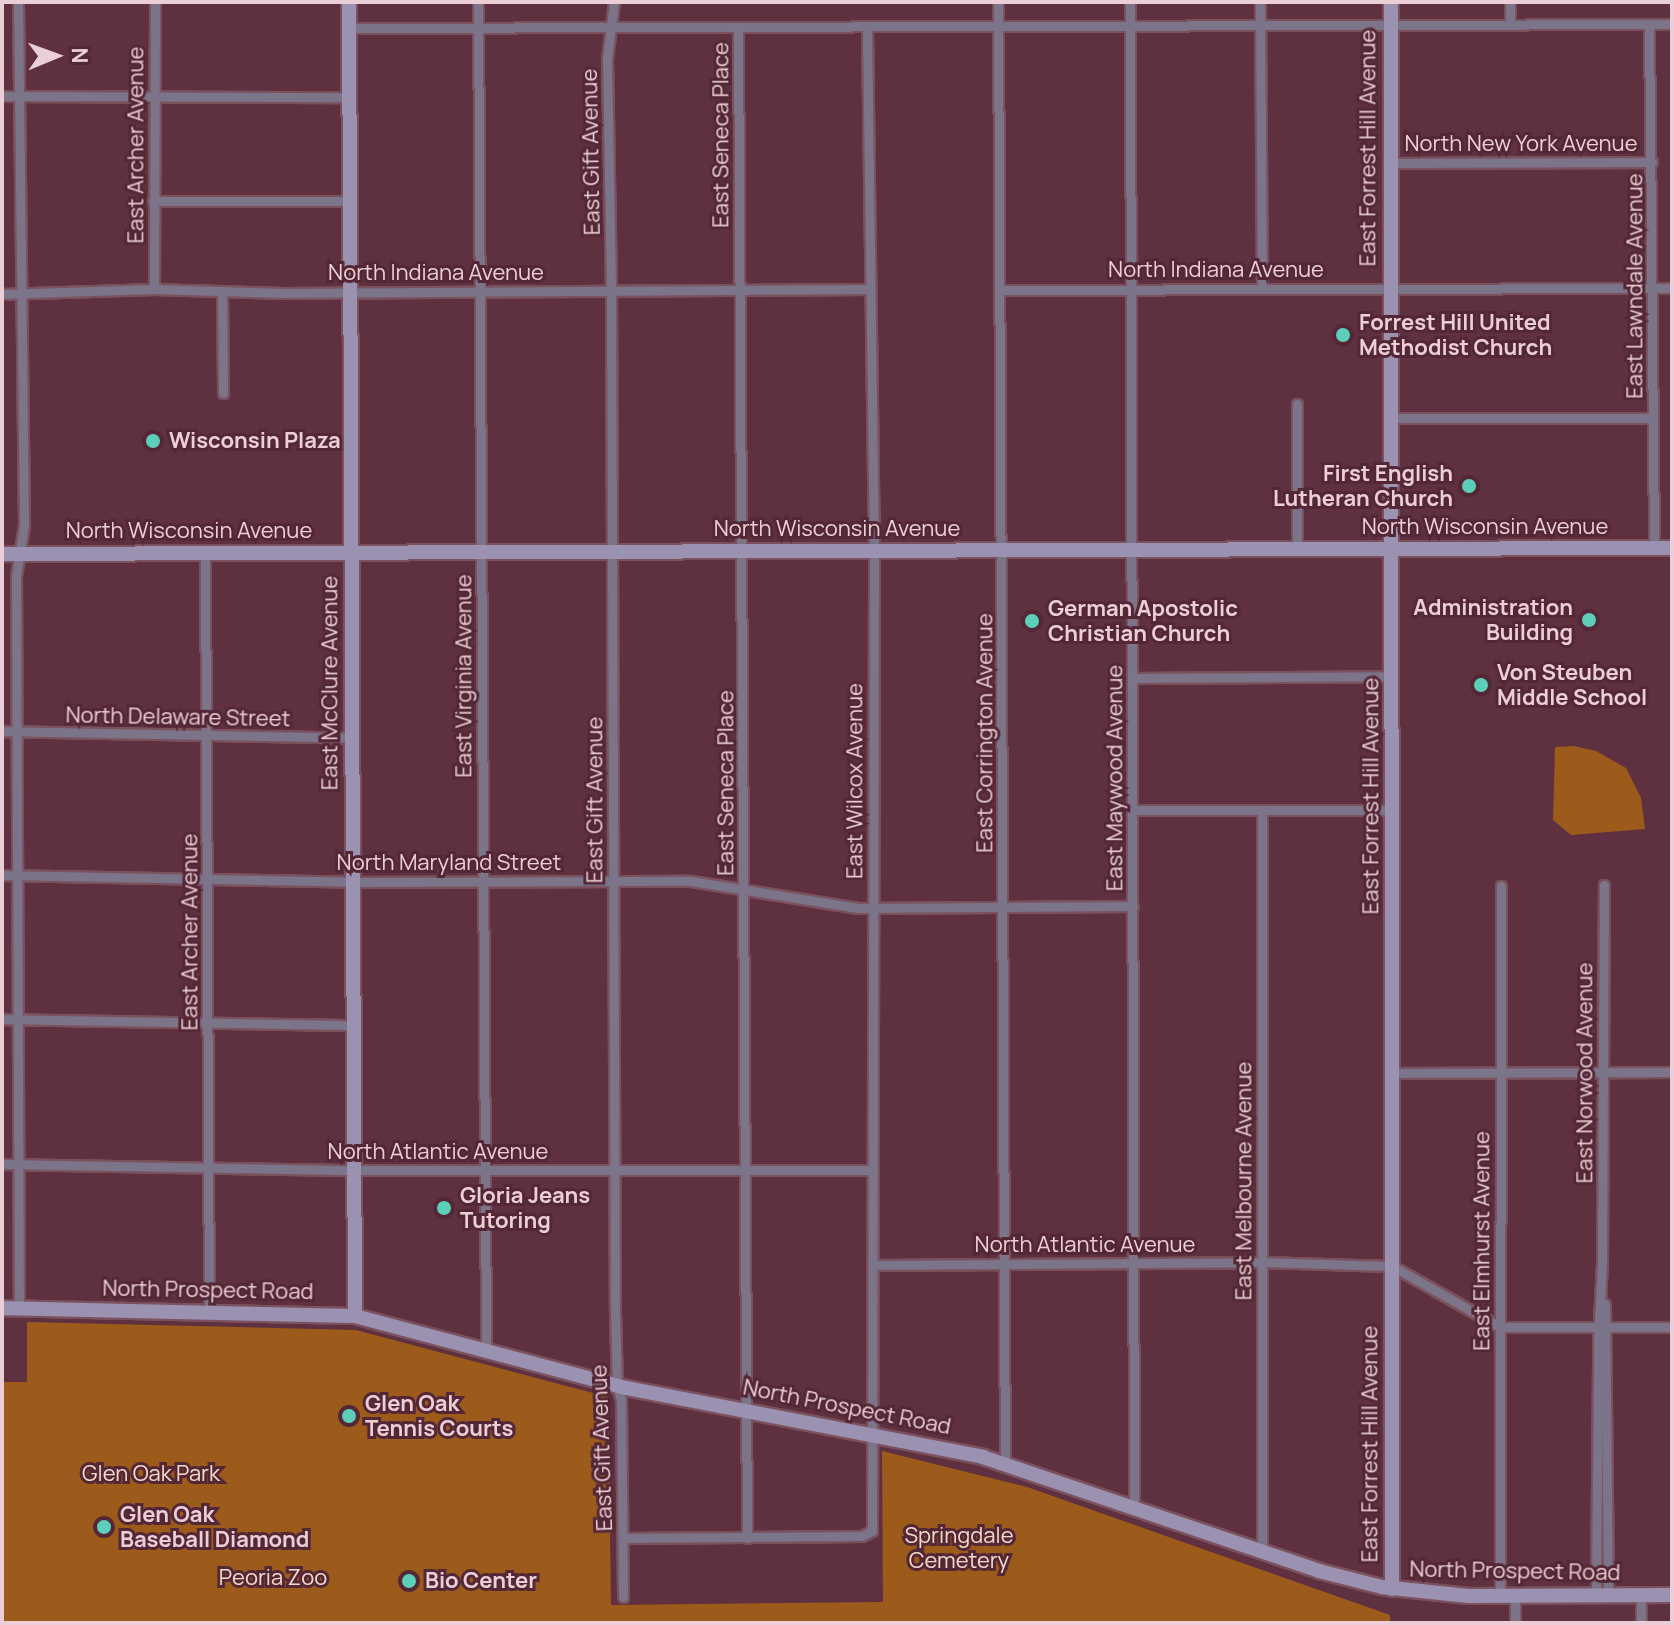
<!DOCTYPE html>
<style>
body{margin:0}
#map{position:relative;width:1674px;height:1625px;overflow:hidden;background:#5f3140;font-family:Manrope,sans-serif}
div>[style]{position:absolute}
.green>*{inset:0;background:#9c5b1b}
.roads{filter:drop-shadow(2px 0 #7b515e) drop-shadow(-2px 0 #7b515e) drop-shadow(0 2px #7b515e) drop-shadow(0 -2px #7b515e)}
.street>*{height:9px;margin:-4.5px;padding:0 4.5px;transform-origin:4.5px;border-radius:4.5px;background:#7c7589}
.secondary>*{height:14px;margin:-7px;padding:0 7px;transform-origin:7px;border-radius:7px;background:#9b91b0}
.dots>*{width:22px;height:22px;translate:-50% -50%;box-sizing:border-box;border:4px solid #542736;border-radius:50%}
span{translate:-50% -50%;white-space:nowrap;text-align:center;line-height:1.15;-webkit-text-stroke:6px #542736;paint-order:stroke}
.street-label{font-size:22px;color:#eccfd6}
.poi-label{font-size:22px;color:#eccfd6;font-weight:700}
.left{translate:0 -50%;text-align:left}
.right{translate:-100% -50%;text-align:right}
.park-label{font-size:22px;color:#f2dac7}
.frame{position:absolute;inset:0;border:4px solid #eccfd6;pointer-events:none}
.north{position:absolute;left:16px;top:16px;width:80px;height:80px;-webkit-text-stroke:6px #542736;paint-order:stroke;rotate:89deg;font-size:22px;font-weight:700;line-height:32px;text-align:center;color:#eccfd6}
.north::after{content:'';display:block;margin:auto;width:28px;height:36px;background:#eccfd6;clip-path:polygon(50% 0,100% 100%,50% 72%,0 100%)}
</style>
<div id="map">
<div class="green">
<i style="clip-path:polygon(1574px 746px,1596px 751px,1626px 768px,1641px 798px,1645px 829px,1571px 835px,1553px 820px,1555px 747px)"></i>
<i style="clip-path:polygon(27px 1322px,356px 1330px,608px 1397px,611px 1605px,883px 1602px,882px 1451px,1027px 1487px,1390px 1615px,1390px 1623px,2px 1623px,2px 1382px,27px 1382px)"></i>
</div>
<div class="roads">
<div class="street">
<i style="left:18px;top:2px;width:523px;rotate:89.34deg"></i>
<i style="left:24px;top:525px;width:52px;rotate:98.9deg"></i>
<i style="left:16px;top:576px;width:732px;rotate:89.77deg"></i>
<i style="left:478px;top:2px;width:1348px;rotate:89.66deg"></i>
<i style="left:614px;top:2px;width:57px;rotate:97deg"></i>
<i style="left:607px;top:59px;width:231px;rotate:89deg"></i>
<i style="left:611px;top:290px;width:1021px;rotate:89.78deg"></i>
<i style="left:615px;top:1311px;width:75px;rotate:88.5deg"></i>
<i style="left:617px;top:1386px;width:14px;rotate:73deg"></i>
<i style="left:621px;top:1399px;width:198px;rotate:89.4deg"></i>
<i style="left:998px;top:2px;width:1461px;rotate:89.73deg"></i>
<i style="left:1130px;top:2px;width:1504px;rotate:89.85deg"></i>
<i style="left:1260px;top:2px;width:286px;rotate:89.6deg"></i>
<i style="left:1510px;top:2px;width:22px;rotate:90deg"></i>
<i style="left:1649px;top:24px;width:524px;rotate:89.45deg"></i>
<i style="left:350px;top:28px;width:1322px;rotate:-0.17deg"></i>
<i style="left:738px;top:28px;width:1510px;rotate:89.66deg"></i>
<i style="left:2px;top:96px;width:348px;rotate:0.2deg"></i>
<i style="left:1390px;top:163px;width:262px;rotate:-0.2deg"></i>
<i style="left:153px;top:201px;width:196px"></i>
<i style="left:154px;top:289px;width:287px;rotate:-89.8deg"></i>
<i style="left:999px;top:290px;width:673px;rotate:-0.17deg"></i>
<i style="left:222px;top:291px;width:102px;rotate:89.4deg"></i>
<i style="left:2px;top:294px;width:152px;rotate:-1.9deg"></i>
<i style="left:154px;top:289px;width:129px;rotate:1.8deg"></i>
<i style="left:283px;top:293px;width:587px;rotate:-0.39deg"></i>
<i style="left:1297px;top:404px;width:145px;rotate:90deg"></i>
<i style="left:1392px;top:418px;width:261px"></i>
<i style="left:205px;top:553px;width:758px;rotate:89.7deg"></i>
<i style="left:1134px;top:678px;width:259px;rotate:-0.4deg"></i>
<i style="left:2px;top:731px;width:350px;rotate:1.1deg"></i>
<i style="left:1134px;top:810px;width:258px"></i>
<i style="left:2px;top:875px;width:352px;rotate:1.1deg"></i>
<i style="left:354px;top:882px;width:337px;rotate:-0.2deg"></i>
<i style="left:691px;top:881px;width:169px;rotate:9.2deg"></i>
<i style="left:858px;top:908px;width:275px;rotate:-0.4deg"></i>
<i style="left:2px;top:1019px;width:352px;rotate:1deg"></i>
<i style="left:1393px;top:1073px;width:279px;rotate:-0.2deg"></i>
<i style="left:2px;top:1164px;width:353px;rotate:1deg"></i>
<i style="left:355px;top:1170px;width:518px"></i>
<i style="left:874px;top:1265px;width:388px;rotate:-0.4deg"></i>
<i style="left:1262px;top:1262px;width:130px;rotate:1.8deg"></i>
<i style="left:1392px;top:1266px;width:124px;rotate:29.5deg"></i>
<i style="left:1500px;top:1327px;width:172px"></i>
<i style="left:1605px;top:1304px;width:291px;rotate:89.4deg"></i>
<i style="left:624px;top:1538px;width:238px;rotate:-0.5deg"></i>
<i style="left:862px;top:1536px;width:11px;rotate:-27deg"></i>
<i style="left:872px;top:1531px;width:980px;rotate:-89.88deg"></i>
<i style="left:874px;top:551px;width:523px;rotate:-90.77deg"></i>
<i style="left:1262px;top:1551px;width:741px;rotate:-90deg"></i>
<i style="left:1500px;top:1595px;width:709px;rotate:-89.92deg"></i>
<i style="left:1596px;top:1595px;width:254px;rotate:-89.5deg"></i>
<i style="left:1598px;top:1341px;width:80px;rotate:-87.1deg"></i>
<i style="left:1602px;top:1261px;width:376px;rotate:-89.7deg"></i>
<i style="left:1641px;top:1595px;width:28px;rotate:90deg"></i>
<i style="left:1515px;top:1623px;width:28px;rotate:-90deg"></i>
</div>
<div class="secondary">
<i style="left:349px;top:2px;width:1314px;rotate:89.74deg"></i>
<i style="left:1391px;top:2px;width:1587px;rotate:89.96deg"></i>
<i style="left:2px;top:554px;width:1670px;rotate:-0.21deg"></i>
<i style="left:2px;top:1308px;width:353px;rotate:1.3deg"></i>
<i style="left:355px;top:1316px;width:280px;rotate:14.9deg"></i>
<i style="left:626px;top:1388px;width:364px;rotate:10.9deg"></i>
<i style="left:983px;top:1457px;width:355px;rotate:18.7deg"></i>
<i style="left:1319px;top:1571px;width:65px;rotate:14.3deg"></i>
<i style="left:1382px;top:1587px;width:87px;rotate:5.9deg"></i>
<i style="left:1469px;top:1596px;width:203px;rotate:-0.3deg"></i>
</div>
</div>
<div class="dots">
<i style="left:1343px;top:335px;background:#5cceba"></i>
<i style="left:153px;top:441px;background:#5cceba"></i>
<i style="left:1469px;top:486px;background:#5cceba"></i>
<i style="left:1589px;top:620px;background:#5cceba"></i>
<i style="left:1032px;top:621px;background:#5cceba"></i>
<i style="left:1481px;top:685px;background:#5cceba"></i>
<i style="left:444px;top:1208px;background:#5cceba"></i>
<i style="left:349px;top:1416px;background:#5cceba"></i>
<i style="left:104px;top:1527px;background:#5cceba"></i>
<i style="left:409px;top:1581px;background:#5cceba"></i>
</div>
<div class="street-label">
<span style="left:721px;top:135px;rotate:-90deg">East Seneca Place</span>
<span style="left:1521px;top:144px">North New York Avenue</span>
<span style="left:136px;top:145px;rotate:-90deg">East Archer Avenue</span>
<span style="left:1368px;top:148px;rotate:-90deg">East Forrest Hill Avenue</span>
<span style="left:591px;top:152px;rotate:-91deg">East Gift Avenue</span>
<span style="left:1216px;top:270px">North Indiana Avenue</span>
<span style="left:436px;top:273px">North Indiana Avenue</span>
<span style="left:1635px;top:286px;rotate:-90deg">East Lawndale Avenue</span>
<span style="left:1485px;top:527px">North Wisconsin Avenue</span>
<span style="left:837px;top:529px">North Wisconsin Avenue</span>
<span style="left:189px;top:531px">North Wisconsin Avenue</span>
<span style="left:464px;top:676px;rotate:-90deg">East Virginia Avenue</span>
<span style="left:330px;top:683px;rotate:-90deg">East McClure Avenue</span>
<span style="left:178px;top:717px;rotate:1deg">North Delaware Street</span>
<span style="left:985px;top:733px;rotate:-90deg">East Corrington Avenue</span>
<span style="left:1115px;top:778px;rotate:-90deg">East Maywood Avenue</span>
<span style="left:855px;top:781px;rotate:-90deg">East Wilcox Avenue</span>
<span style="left:726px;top:783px;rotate:-90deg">East Seneca Place</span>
<span style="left:1371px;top:796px;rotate:-90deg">East Forrest Hill Avenue</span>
<span style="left:595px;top:800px;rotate:-90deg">East Gift Avenue</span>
<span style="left:449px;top:863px">North Maryland Street</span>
<span style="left:190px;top:932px;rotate:-90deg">East Archer Avenue</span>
<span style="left:1585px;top:1073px;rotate:-90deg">East Norwood Avenue</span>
<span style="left:438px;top:1152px">North Atlantic Avenue</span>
<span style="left:1244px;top:1181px;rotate:-90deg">East Melbourne Avenue</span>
<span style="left:1482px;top:1241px;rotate:-90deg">East Elmhurst Avenue</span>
<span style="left:1085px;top:1245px">North Atlantic Avenue</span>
<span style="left:208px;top:1290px;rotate:1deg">North Prospect Road</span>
<span style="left:847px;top:1407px;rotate:11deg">North Prospect Road</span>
<span style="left:1370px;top:1444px;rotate:-90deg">East Forrest Hill Avenue</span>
<span style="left:602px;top:1448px;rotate:-92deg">East Gift Avenue</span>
<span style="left:1515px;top:1571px;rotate:1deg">North Prospect Road</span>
</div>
<div class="poi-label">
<span class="left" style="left:1359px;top:335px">Forrest Hill United<br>Methodist Church</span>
<span class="left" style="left:169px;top:441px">Wisconsin Plaza</span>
<span class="right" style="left:1453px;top:486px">First English<br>Lutheran Church</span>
<span class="right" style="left:1573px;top:620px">Administration<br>Building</span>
<span class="left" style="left:1048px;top:621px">German Apostolic<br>Christian Church</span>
<span class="left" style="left:1497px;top:685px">Von Steuben<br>Middle School</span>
<span class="left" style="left:460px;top:1208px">Gloria Jeans<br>Tutoring</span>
<span class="left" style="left:365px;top:1416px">Glen Oak<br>Tennis Courts</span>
<span class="left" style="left:120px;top:1527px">Glen Oak<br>Baseball Diamond</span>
<span class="left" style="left:425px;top:1581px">Bio Center</span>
</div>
<div class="park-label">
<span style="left:151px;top:1474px">Glen Oak Park</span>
<span style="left:959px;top:1548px">Springdale<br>Cemetery</span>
<span style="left:273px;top:1578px">Peoria Zoo</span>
</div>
<div class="frame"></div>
<div class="north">N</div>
</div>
